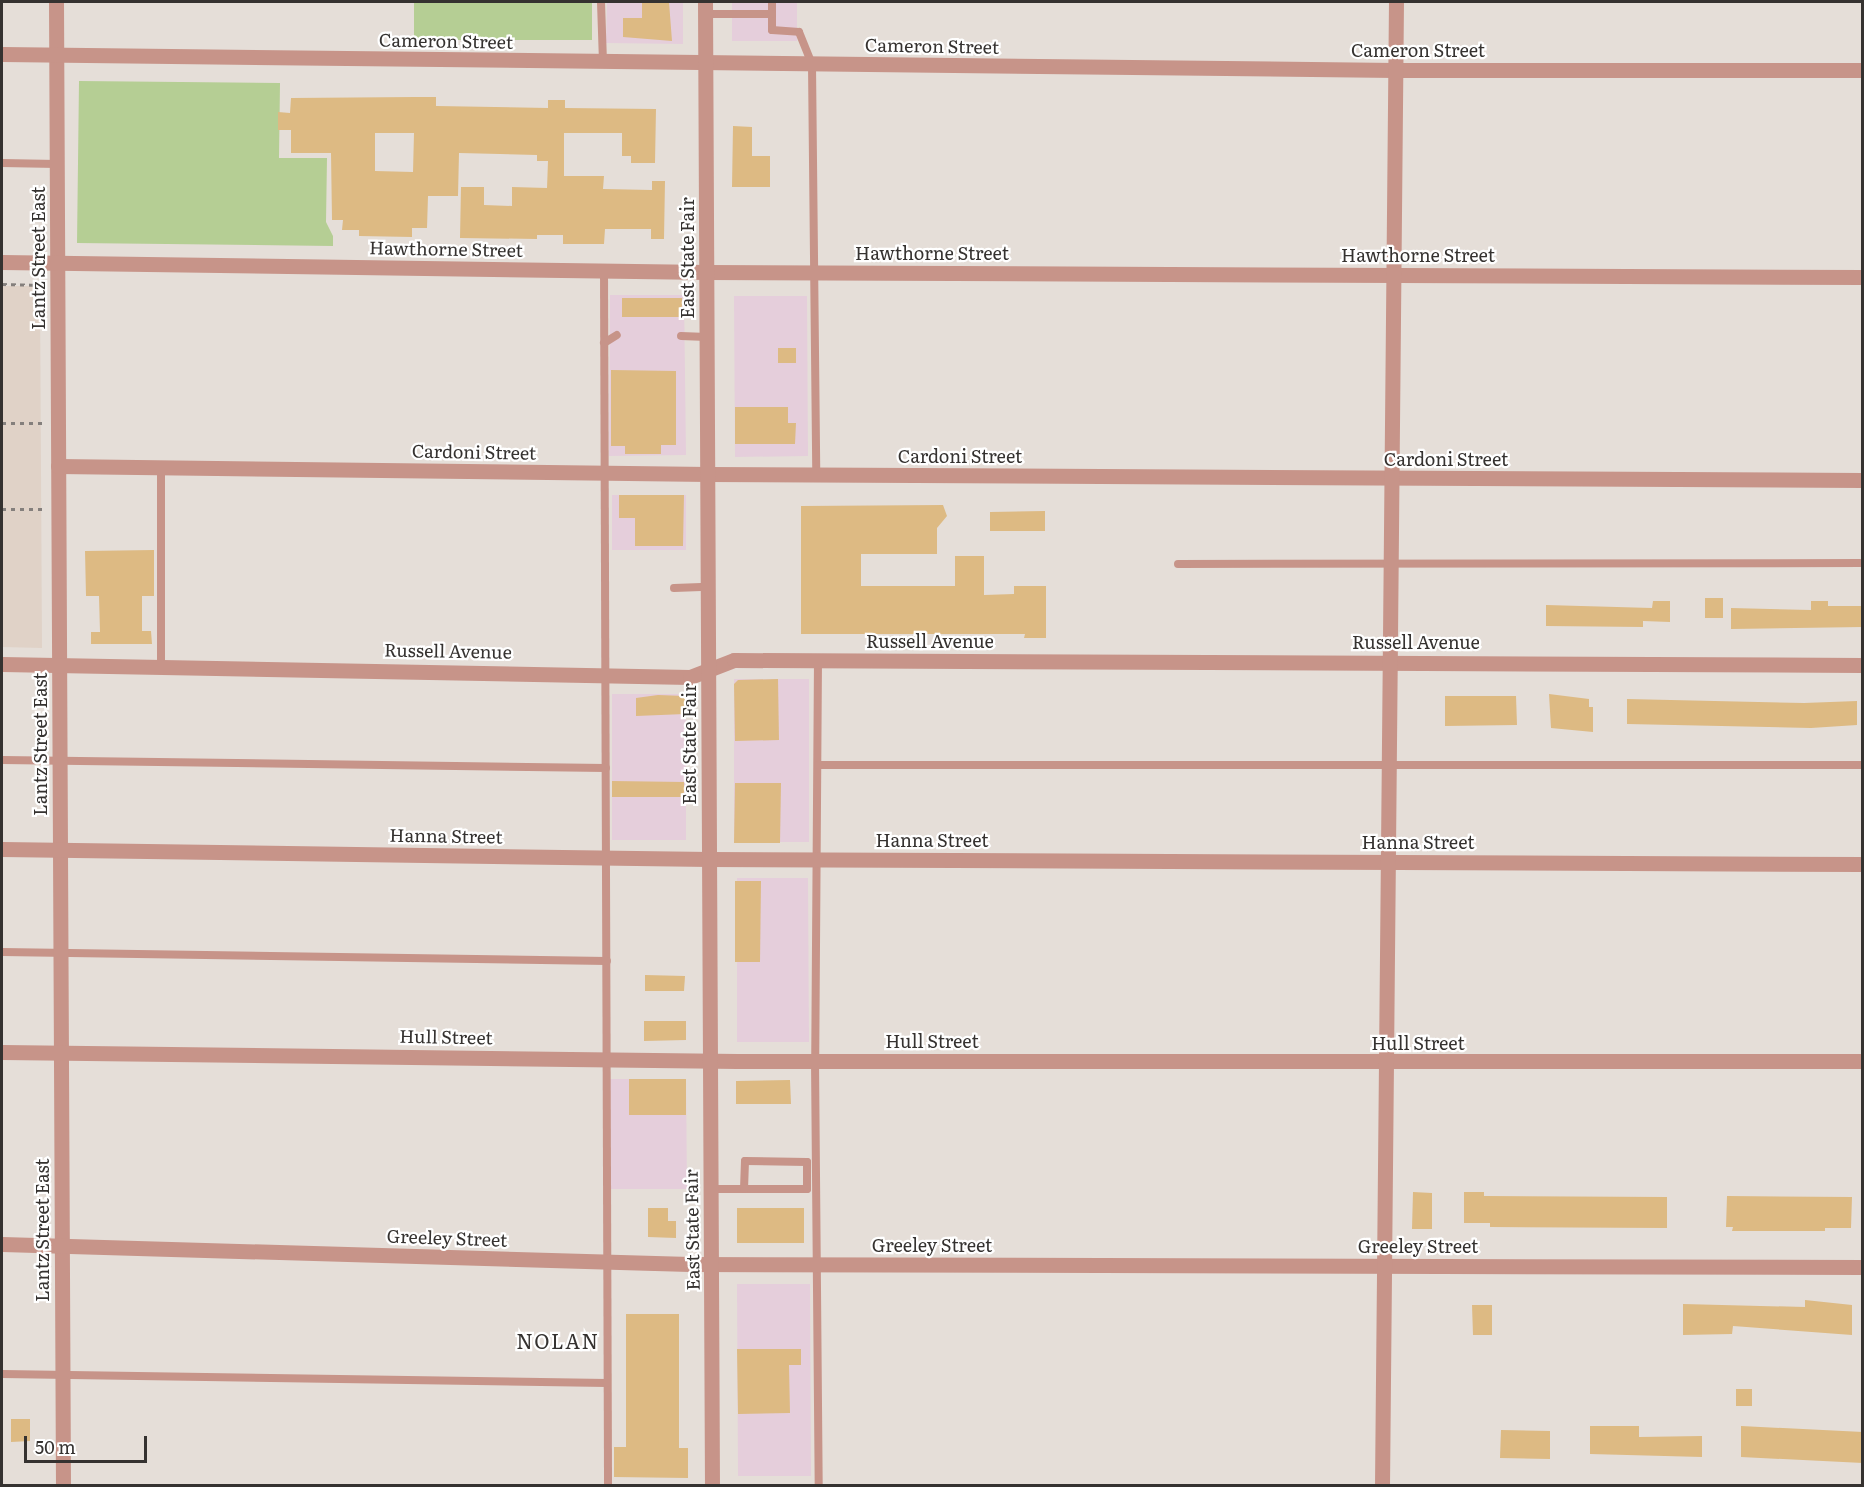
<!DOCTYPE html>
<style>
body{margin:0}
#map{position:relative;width:1864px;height:1487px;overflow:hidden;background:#e5ded8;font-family:Literata,serif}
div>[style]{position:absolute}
.commercial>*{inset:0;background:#e5cedb}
.built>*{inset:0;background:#e0d2c7}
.green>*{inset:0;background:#b5ce94}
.building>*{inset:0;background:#ddba83}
.path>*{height:3px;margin-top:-1.5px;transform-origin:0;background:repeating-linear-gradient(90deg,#847f7c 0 4.5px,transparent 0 9px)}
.service>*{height:8px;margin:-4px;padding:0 4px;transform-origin:4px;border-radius:4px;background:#c79489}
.minor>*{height:15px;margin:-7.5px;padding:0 7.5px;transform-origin:7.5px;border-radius:7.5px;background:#c79489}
.tertiary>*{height:15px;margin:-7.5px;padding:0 7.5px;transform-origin:7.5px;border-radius:7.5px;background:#c79489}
span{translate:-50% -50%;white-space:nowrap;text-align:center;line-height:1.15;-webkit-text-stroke:4.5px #fff;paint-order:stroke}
.street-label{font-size:18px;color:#353230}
.neighbourhood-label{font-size:20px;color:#353230;letter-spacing:1.5px}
.frame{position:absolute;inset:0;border:3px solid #353230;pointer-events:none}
.scale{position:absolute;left:24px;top:1436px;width:123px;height:27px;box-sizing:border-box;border:3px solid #353230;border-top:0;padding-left:8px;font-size:18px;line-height:21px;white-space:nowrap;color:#353230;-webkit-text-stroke:4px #fff;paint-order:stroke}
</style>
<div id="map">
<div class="commercial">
<i style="clip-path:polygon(607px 2px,683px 2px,683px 44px,606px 43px)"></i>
<i style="clip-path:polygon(732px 2px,797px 2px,797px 41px,732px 41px)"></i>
<i style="clip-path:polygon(610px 295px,684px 295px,686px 455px,609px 456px)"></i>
<i style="clip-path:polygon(734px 296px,807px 296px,808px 456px,735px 457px)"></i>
<i style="clip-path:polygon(612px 495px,686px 495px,686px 550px,612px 550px)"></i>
<i style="clip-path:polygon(734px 679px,809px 679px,809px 842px,734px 842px)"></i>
<i style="clip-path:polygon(612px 694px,686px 694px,686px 840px,612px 840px)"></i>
<i style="clip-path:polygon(737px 878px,808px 878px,809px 1042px,737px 1042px)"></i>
<i style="clip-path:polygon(610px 1079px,686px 1079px,687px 1189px,611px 1189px)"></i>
<i style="clip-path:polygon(737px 1284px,810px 1284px,811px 1476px,738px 1476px)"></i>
</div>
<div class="built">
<i style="clip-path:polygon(2px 286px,34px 286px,40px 293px,42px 648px,2px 647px)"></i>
</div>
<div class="green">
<i style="clip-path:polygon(414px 2px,592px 2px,592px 40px,414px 40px)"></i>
<i style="clip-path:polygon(79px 81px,280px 83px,279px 158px,327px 158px,326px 222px,333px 236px,333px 246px,77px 243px)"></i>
</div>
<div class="building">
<i style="clip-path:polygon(642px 2px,669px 2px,672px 41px,623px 37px,623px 18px,642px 18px)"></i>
<i style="clip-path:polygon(evenodd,415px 97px,436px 97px,436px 106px,548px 108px,548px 100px,565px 100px,565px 108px,656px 109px,655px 163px,631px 163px,631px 156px,622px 156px,622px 133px,564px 133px,564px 176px,604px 176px,603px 189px,652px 190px,652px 181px,665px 181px,664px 239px,651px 239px,651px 229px,605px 229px,604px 244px,563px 244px,563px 235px,537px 235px,537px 239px,460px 238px,461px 187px,484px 187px,484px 205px,512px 206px,512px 187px,547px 188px,548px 161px,537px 161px,537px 155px,459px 153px,458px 196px,428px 196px,427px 228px,412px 228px,412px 237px,359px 236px,359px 230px,342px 230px,343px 220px,332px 220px,331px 153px,291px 153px,291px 130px,278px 130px,278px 112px,290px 113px,291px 98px,415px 97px,375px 133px,414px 133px,413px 172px,375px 171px,375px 133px)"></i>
<i style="clip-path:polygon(733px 126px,752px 127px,752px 156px,770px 156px,770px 187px,732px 187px)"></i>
<i style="clip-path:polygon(622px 298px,682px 298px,682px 317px,622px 317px)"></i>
<i style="clip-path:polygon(778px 348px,796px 348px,796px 363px,778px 363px)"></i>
<i style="clip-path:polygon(611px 370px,676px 371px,676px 445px,661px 445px,661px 454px,625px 454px,625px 446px,611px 446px)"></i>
<i style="clip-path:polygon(735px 407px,788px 407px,788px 423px,796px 423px,795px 444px,735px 444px)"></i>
<i style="clip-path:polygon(619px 495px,684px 495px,683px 546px,635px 546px,635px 518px,619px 518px)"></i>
<i style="clip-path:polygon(943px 505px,947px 516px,937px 528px,937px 554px,861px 554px,861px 586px,955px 586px,955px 556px,984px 556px,984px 595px,1014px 594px,1014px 586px,1046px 586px,1046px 638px,1024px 638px,1025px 634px,801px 634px,801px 506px)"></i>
<i style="clip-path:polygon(1045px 511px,1045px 531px,990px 531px,990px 512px)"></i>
<i style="clip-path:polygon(154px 550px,154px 596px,142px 596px,142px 631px,151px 631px,152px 644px,91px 644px,91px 632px,100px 632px,99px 596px,86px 596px,85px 551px)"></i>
<i style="clip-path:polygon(1705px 598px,1723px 598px,1723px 618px,1705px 618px)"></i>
<i style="clip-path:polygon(1653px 601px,1670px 601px,1670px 622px,1643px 621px,1643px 627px,1546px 626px,1546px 605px,1652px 608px)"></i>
<i style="clip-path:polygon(1811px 601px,1828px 601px,1828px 606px,1863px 606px,1863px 627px,1731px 629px,1731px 608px,1811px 610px)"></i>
<i style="clip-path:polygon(778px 679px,779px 740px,735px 741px,734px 684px,738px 680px)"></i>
<i style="clip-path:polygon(1549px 694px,1589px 699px,1589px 707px,1593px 707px,1593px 732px,1551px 728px)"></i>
<i style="clip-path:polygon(658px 695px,685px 696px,685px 714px,636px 716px,636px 698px)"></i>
<i style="clip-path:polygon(1445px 696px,1516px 696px,1517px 725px,1445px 726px)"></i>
<i style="clip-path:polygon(1627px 699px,1804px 703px,1857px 701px,1857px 725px,1811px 728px,1627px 724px)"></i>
<i style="clip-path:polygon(612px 781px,684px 782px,684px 797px,612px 797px)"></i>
<i style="clip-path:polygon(735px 783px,781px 783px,780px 843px,734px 843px)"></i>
<i style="clip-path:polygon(735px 881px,761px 881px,760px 962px,735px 962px)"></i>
<i style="clip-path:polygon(645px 975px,685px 976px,684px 991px,645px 991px)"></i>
<i style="clip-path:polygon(644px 1021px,686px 1021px,686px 1040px,644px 1041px)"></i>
<i style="clip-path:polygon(629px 1079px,686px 1079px,686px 1115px,629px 1115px)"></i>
<i style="clip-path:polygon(790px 1080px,791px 1104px,736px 1104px,736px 1081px)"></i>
<i style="clip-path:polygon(1413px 1192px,1432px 1193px,1432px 1229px,1412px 1229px)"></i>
<i style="clip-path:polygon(1464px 1192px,1484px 1192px,1484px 1196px,1667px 1197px,1667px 1228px,1490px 1227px,1490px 1223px,1464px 1223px)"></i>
<i style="clip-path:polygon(1727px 1196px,1852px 1197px,1851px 1228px,1825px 1228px,1825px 1231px,1732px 1231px,1733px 1227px,1726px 1227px)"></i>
<i style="clip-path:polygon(648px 1208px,668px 1208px,668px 1221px,676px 1221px,676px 1238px,648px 1237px)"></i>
<i style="clip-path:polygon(737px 1208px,804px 1208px,804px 1243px,737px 1243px)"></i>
<i style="clip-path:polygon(1805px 1300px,1852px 1305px,1852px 1335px,1733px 1326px,1732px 1334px,1683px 1335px,1683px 1304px,1805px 1307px)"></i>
<i style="clip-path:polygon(1472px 1305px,1492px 1305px,1492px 1335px,1473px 1335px)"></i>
<i style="clip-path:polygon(626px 1314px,679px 1314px,679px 1448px,688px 1448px,688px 1478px,614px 1477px,614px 1447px,626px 1447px)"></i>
<i style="clip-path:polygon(737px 1349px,801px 1349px,801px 1365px,789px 1365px,790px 1413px,738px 1414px)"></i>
<i style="clip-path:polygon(1736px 1389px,1752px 1389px,1752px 1406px,1736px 1406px)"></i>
<i style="clip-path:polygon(11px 1419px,30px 1419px,30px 1441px,11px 1442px)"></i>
<i style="clip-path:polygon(1590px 1426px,1639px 1426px,1639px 1437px,1702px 1436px,1702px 1457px,1590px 1454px)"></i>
<i style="clip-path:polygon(1741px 1426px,1863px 1432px,1863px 1463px,1741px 1457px)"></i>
<i style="clip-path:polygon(1501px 1430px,1550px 1431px,1550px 1459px,1500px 1458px)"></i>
</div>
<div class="path">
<i style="left:2px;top:284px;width:40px;rotate:1.4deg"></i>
<i style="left:2px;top:423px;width:41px"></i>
<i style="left:2px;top:509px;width:43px"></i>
</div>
<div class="service">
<i style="left:601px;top:2px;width:60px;rotate:88.1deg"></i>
<i style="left:772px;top:2px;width:28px;rotate:90deg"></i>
<i style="left:772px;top:30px;width:27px;rotate:4deg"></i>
<i style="left:799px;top:32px;width:35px;rotate:68deg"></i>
<i style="left:812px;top:65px;width:410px;rotate:89.4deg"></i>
<i style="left:705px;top:14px;width:67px"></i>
<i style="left:2px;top:163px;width:55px;rotate:1deg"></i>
<i style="left:604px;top:270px;width:1216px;rotate:89.81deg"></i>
<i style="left:681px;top:336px;width:26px;rotate:2deg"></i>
<i style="left:604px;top:343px;width:15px;rotate:-32deg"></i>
<i style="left:161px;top:467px;width:200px;rotate:90deg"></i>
<i style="left:1178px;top:564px;width:684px;rotate:-0.08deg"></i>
<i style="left:674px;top:588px;width:34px;rotate:-2deg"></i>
<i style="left:818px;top:660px;width:400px;rotate:90.4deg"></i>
<i style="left:815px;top:1060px;width:426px;rotate:89.5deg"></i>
<i style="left:2px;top:760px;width:604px;rotate:0.76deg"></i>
<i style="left:818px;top:765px;width:1044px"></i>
<i style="left:2px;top:952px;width:605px;rotate:0.85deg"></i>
<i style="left:711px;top:1189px;width:96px"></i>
<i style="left:807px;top:1189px;width:27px;rotate:-90deg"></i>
<i style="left:807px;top:1162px;width:62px;rotate:-179.1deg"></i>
<i style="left:745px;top:1161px;width:28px;rotate:92deg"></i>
<i style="left:2px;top:1374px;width:605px;rotate:0.85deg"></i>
</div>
<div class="minor">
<i style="left:56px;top:2px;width:1484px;rotate:89.73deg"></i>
<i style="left:2px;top:54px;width:1393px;rotate:0.66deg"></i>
<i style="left:1395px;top:70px;width:467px"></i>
<i style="left:2px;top:262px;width:705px;rotate:0.81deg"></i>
<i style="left:707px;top:272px;width:1155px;rotate:0.25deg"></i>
<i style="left:58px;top:466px;width:650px;rotate:0.71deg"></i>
<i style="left:708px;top:474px;width:1154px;rotate:0.3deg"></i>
<i style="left:2px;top:664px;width:688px;rotate:1.08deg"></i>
<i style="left:690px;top:677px;width:47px;rotate:-21.1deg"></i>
<i style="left:734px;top:660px;width:1128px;rotate:0.25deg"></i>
<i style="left:2px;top:849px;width:707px;rotate:0.81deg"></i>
<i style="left:709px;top:859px;width:1153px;rotate:0.25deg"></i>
<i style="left:2px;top:1052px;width:735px;rotate:0.7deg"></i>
<i style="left:737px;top:1061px;width:1125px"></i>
<i style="left:2px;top:1244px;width:688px;rotate:1.67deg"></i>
<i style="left:690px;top:1264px;width:1172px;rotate:0.15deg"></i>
<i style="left:1382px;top:1486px;width:1484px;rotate:-89.46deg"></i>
</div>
<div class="tertiary">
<i style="left:705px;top:2px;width:1484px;rotate:89.73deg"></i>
</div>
<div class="street-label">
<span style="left:446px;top:41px;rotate:1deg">Cameron Street</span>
<span style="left:932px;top:46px;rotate:1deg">Cameron Street</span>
<span style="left:1418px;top:50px">Cameron Street</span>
<span style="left:446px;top:249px;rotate:1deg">Hawthorne Street</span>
<span style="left:932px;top:253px">Hawthorne Street</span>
<span style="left:1418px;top:255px">Hawthorne Street</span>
<span style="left:38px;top:258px;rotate:-90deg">Lantz Street East</span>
<span style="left:687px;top:258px;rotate:-90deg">East State Fair</span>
<span style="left:474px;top:452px;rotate:1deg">Cardoni Street</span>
<span style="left:960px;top:456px">Cardoni Street</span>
<span style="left:1446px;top:459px">Cardoni Street</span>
<span style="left:930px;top:641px">Russell Avenue</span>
<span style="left:1416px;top:642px">Russell Avenue</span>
<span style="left:448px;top:651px;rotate:1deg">Russell Avenue</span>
<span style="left:40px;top:744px;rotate:-90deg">Lantz Street East</span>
<span style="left:689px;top:744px;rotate:-90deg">East State Fair</span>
<span style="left:446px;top:836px;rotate:1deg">Hanna Street</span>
<span style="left:932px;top:840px">Hanna Street</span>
<span style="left:1418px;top:842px">Hanna Street</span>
<span style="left:446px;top:1037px;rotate:1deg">Hull Street</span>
<span style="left:932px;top:1041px">Hull Street</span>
<span style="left:1418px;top:1043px">Hull Street</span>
<span style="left:42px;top:1230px;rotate:-90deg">Lantz Street East</span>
<span style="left:692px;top:1230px;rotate:-91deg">East State Fair</span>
<span style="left:447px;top:1238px;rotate:2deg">Greeley Street</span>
<span style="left:932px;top:1245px">Greeley Street</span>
<span style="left:1418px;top:1246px">Greeley Street</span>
</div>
<div class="neighbourhood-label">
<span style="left:558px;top:1340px">NOLAN</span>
</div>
<div class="frame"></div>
<div class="scale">50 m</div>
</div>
